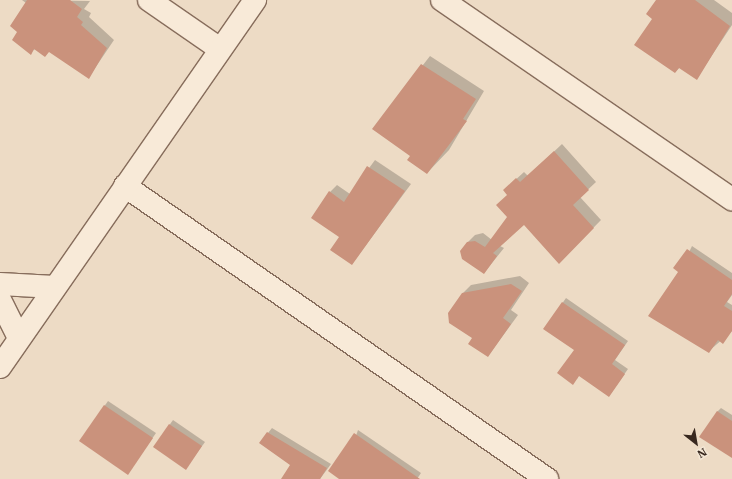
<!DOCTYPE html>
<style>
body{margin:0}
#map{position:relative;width:732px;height:479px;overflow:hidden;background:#eddbc5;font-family:"IBM Plex Serif",serif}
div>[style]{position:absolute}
.shadow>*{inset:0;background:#0003}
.building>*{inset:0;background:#ca927c}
.roads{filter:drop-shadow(1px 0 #876d5c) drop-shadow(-1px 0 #876d5c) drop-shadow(0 1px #876d5c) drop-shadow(0 -1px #876d5c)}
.street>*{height:22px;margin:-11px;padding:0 11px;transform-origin:11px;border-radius:11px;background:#f8ead8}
.secondary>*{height:22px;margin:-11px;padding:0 11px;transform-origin:11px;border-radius:11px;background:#f8ead8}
span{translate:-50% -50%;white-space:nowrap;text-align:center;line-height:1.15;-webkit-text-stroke:3.5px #f4e7d5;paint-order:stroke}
.north{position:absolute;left:676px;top:423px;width:40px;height:40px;-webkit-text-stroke:3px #f4e7d5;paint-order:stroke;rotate:149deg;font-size:11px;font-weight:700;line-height:16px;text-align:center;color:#38281f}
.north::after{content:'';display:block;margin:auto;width:14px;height:18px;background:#38281f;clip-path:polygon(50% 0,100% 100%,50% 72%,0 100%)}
</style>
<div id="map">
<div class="shadow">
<i style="clip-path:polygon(22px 0,90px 1px,84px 9px,91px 13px,89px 17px,114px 40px,89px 77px,49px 51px,35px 49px,30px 53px,19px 32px,26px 3px)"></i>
<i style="clip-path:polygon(658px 0,714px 0,732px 13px,732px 25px,697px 78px,680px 67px,675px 72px,654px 18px)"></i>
<i style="clip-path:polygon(430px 56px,484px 91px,449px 150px,427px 173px,411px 155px,373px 129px)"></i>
<i style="clip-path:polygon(562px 144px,596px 182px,580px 197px,601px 220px,559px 263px,524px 224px,500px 246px,504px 248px,484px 273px,467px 243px,475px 235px,483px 233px,492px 240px,508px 217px,512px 183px,524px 172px,528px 176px)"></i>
<i style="clip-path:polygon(375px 160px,411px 184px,352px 264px,340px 237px,330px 192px,337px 185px,350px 194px)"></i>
<i style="clip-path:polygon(692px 246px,732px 273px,732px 295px,727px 302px,732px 305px,732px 331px,709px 351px,680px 271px)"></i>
<i style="clip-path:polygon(520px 276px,529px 283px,511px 310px,518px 315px,488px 356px,473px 337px,462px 294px,471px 285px)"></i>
<i style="clip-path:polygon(566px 298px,628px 341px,615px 360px,628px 369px,609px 396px,579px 375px,577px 379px,575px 349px,545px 328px)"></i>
<i style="clip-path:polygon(108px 401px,156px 433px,131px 469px,80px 441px)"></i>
<i style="clip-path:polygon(721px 408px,732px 415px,732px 454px,717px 412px)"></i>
<i style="clip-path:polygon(173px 420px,205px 442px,189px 464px,154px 447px)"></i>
<i style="clip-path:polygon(272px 428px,331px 464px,320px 479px,282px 479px,291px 465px,260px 443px)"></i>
<i style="clip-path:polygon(358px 430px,421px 473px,417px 479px,341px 479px)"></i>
</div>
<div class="building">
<i style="clip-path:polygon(27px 0,70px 0,82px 9px,77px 17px,83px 22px,81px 25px,107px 48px,89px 79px,49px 52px,45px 57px,34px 49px,31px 55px,12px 40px,17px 32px,10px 26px)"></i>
<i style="clip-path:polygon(656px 0,695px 0,730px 26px,697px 80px,679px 68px,675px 73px,634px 45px,652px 19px,646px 14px)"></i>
<i style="clip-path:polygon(421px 64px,476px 99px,463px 119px,467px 121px,427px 174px,407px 160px,410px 156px,372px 129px)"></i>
<i style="clip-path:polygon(554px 151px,589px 190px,573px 205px,594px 228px,559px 264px,524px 225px,493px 253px,497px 256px,484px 274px,462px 259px,460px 251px,467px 242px,475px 241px,485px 247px,507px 217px,496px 205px,507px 195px,503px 190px,516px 178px,520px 182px)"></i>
<i style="clip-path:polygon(367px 166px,405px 191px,352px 265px,330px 250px,339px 237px,311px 218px,329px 191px,344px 202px)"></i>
<i style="clip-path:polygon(687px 249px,732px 280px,732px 294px,724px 306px,732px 311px,732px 331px,723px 344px,718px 340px,709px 353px,648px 316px,678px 272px,673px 268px)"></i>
<i style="clip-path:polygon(511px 284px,522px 291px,503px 318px,511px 324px,488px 357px,468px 344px,472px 338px,449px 323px,448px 313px,462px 293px)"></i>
<i style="clip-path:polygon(562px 302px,625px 345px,612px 364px,625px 374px,609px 397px,579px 376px,573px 385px,557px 373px,574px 350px,543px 329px)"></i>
<i style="clip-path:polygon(104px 405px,153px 438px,128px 475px,79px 441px)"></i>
<i style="clip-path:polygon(717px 411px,732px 421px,732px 458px,699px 437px)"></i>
<i style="clip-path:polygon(169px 424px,202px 446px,186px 470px,153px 447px)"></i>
<i style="clip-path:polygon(267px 432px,327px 468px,320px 479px,281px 479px,290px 465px,259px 443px)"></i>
<i style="clip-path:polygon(354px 433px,420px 479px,339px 479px,328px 471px)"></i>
</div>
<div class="roads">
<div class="street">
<i style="left:149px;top:0;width:86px;rotate:34.6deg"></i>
<i style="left:442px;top:0;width:352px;rotate:34.5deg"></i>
<i style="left:125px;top:186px;width:514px;rotate:34.77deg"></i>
<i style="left:0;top:284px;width:55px;rotate:3.1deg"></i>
<i style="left:0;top:300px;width:42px;rotate:63.4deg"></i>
</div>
<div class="secondary">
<i style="left:0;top:367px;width:447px;rotate:-55.2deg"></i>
</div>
</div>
<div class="north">N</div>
</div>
